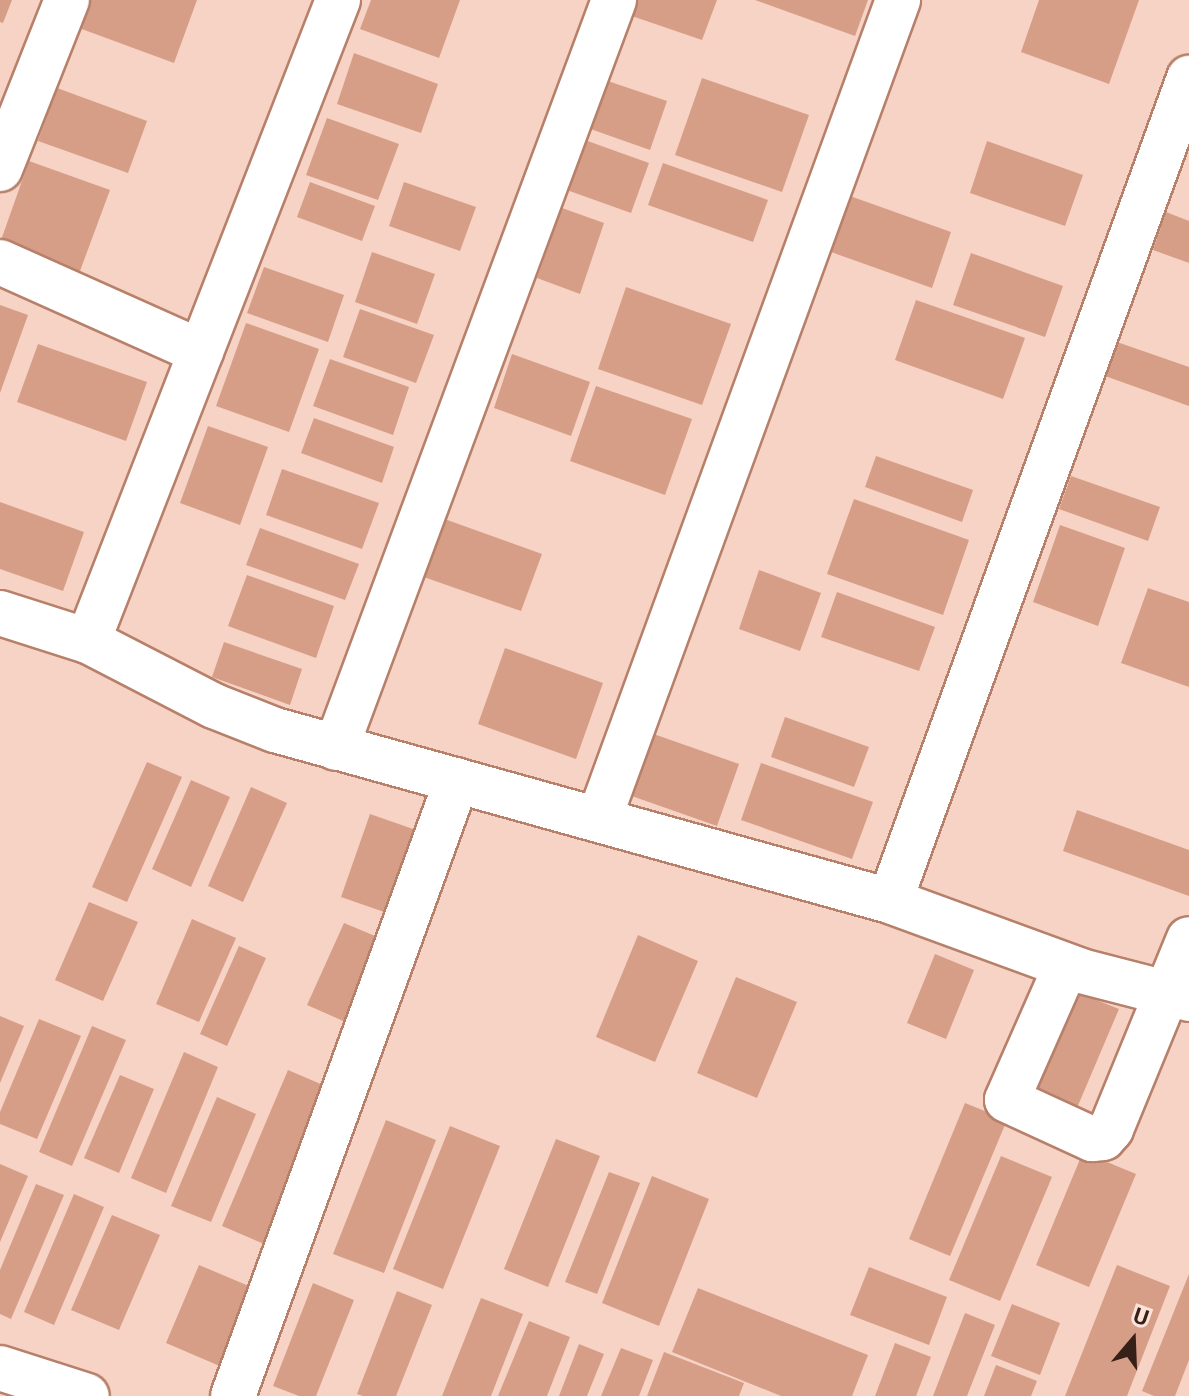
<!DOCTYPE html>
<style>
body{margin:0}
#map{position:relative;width:1189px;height:1396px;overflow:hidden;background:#f7d3c5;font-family:Roboto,sans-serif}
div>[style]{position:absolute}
.building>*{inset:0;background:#d79e87}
.roads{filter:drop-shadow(2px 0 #b7806a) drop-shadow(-2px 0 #b7806a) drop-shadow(0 2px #b7806a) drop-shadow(0 -2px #b7806a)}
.minor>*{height:44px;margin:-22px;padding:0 22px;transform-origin:22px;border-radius:22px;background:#fff}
span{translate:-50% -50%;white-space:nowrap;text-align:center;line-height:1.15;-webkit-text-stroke:7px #fce3d9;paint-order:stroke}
.north{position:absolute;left:1093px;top:1300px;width:80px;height:80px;-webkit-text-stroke:6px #fce3d9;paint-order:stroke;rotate:19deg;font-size:22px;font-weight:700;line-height:32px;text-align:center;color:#362017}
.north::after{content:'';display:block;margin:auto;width:28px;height:36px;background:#362017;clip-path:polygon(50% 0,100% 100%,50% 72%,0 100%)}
</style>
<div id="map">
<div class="building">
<i style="clip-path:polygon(0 0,12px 0,3px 23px,0 22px)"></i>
<i style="clip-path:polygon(89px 0,197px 0,174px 63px,79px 28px)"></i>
<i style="clip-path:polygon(371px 0,460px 0,439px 58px,360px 29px)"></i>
<i style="clip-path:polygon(627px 0,717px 0,702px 40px,623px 13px)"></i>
<i style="clip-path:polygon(755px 0,868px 0,855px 36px)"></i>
<i style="clip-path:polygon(1039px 0,1139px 0,1109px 84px,1021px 52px)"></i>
<i style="clip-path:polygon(354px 53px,438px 84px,421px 133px,337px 104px)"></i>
<i style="clip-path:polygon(599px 78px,667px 101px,650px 150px,582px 126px)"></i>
<i style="clip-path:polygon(702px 78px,809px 115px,782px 192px,675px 155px)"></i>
<i style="clip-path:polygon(57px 88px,147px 121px,128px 173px,38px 141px)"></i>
<i style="clip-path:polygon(327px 118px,399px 144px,378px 200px,306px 175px)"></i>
<i style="clip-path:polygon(582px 139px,649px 163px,631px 213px,564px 189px)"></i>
<i style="clip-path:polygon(987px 141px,1083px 175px,1065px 226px,970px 193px)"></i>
<i style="clip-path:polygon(29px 161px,110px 190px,80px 271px,0 243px)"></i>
<i style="clip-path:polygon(663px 163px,768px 200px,753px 242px,648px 205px)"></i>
<i style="clip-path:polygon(310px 182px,375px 206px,362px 241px,297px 217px)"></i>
<i style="clip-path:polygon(404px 182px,476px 207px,460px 251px,389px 226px)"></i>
<i style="clip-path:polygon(850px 196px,951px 232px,932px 288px,831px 252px)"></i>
<i style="clip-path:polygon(562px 208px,604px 223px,580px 294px,537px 278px)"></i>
<i style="clip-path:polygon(1166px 212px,1189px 221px,1189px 263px,1153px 250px)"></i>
<i style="clip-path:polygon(372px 252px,435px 274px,417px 324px,355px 302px)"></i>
<i style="clip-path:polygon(971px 253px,1063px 286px,1045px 337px,953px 305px)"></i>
<i style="clip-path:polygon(264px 267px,344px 295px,328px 342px,247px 313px)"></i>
<i style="clip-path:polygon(626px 287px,731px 324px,702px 405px,598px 369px)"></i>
<i style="clip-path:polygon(916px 300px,1025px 338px,1003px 399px,895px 360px)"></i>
<i style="clip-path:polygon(0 305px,28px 315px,0 393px)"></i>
<i style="clip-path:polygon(360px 309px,434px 335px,416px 383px,343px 357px)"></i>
<i style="clip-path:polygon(246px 323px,319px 349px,289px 432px,216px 406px)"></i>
<i style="clip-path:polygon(1117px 342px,1189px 367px,1189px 406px,1105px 376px)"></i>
<i style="clip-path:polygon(38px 344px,147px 382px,126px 441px,17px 402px)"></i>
<i style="clip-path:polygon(512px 354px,590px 382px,571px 436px,494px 408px)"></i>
<i style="clip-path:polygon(330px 359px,409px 387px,393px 435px,313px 406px)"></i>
<i style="clip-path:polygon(596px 386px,692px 419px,665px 495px,570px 461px)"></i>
<i style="clip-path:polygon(314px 418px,394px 447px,382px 483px,301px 453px)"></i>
<i style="clip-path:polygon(208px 426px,268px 447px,240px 525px,180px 503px)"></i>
<i style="clip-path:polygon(876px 456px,973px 490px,962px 522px,865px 487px)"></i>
<i style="clip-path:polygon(282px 469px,379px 503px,362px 549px,266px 515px)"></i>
<i style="clip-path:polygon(1071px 476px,1160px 507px,1148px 541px,1059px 509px)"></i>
<i style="clip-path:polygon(854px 499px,969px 540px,943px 615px,827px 574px)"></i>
<i style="clip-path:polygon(0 502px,84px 532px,63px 591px,0 569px)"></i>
<i style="clip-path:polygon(439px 517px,542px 554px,521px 611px,418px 575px)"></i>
<i style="clip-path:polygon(1060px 525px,1125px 548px,1098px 626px,1033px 602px)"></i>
<i style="clip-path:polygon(260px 528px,359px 564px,345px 600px,246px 565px)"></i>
<i style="clip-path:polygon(759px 570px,821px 593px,800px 651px,739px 629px)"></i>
<i style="clip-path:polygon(247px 575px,334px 606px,316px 658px,228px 626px)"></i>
<i style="clip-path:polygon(1148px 588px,1189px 602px,1189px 687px,1121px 663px)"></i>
<i style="clip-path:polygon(837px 592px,935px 627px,919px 671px,821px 637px)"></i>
<i style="clip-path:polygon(224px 642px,302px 669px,290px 705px,212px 677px)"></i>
<i style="clip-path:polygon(505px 648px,603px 683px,576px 759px,478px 724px)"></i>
<i style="clip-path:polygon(785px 717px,869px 747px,854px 787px,771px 757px)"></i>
<i style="clip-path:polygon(648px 732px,739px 764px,717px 826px,626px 794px)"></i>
<i style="clip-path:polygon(147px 762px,182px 777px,127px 902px,92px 887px)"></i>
<i style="clip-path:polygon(761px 763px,873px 802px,852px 859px,741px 820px)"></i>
<i style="clip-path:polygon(191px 780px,230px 797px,191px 887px,152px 869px)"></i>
<i style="clip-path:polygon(251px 787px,287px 803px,243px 902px,208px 886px)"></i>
<i style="clip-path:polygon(1077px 810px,1189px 850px,1189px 896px,1063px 851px)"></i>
<i style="clip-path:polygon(370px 814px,416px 830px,387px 913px,341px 897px)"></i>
<i style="clip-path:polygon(89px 902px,138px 922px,103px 1001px,55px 980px)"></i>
<i style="clip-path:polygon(192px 919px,236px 938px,199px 1022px,156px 1004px)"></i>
<i style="clip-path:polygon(344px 923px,387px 941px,350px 1024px,307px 1005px)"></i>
<i style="clip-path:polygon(638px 935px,698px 961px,655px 1062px,596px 1037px)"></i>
<i style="clip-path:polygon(239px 946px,266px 958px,227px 1046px,200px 1034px)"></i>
<i style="clip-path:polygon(935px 954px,974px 970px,946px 1039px,907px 1023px)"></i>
<i style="clip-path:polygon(736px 977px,797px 1002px,757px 1098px,697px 1073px)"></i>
<i style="clip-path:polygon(1074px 991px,1119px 1009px,1071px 1122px,1026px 1104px)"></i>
<i style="clip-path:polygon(0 1016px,24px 1026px,0 1083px)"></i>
<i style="clip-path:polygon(39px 1019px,81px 1036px,37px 1139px,0 1124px,0 1112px)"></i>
<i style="clip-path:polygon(92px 1026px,126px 1040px,72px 1166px,39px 1152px)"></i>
<i style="clip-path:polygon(184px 1052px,218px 1067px,166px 1193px,131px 1178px)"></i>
<i style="clip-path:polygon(288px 1070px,330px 1088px,264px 1244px,222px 1226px)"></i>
<i style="clip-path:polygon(120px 1075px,154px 1089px,119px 1173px,84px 1158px)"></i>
<i style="clip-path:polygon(217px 1097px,256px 1114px,211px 1222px,171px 1206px)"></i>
<i style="clip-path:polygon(965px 1103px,1007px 1120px,950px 1256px,909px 1239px)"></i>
<i style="clip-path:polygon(386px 1120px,436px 1140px,384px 1273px,333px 1254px)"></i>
<i style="clip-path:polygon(450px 1126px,500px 1146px,443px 1289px,393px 1269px)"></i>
<i style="clip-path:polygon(556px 1139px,600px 1156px,548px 1287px,504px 1269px)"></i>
<i style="clip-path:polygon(1083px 1152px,1136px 1174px,1089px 1287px,1036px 1265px)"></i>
<i style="clip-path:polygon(1001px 1156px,1052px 1177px,1000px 1301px,949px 1280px)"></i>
<i style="clip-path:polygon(0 1164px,28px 1176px,0 1242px)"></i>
<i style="clip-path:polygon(609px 1172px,640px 1183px,597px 1294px,565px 1282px)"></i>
<i style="clip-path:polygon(652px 1176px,709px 1199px,659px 1326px,602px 1303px)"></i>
<i style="clip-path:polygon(36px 1184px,64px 1195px,11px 1319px,0 1314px,0 1270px)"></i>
<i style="clip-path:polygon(74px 1194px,104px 1207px,54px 1325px,24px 1312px)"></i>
<i style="clip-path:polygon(112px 1215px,160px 1235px,119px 1330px,71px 1310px)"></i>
<i style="clip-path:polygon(199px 1265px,256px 1289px,222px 1367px,166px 1343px)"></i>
<i style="clip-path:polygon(1117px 1265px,1170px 1286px,1127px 1396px,1065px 1396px)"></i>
<i style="clip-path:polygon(869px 1267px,947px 1297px,929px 1345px,850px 1315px)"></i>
<i style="clip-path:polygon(1189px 1274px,1189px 1360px,1175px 1396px,1154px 1396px,1142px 1391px)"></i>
<i style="clip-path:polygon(313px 1283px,354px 1300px,316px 1396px,299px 1396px,273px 1386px)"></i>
<i style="clip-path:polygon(698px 1288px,868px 1355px,852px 1396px,781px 1396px,672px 1352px)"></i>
<i style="clip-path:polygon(397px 1291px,432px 1305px,396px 1396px,363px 1396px,357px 1394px)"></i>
<i style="clip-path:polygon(481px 1298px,523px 1314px,491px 1396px,442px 1396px)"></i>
<i style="clip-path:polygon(1012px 1304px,1060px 1323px,1040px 1375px,991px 1356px)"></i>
<i style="clip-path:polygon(965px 1313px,995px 1325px,967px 1396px,933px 1396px)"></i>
<i style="clip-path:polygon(529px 1321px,570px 1337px,547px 1396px,498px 1396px)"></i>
<i style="clip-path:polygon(895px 1343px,931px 1357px,916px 1396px,875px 1396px)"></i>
<i style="clip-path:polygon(579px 1344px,604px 1354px,587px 1396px,559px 1396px)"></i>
<i style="clip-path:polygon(621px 1348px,653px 1360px,639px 1396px,601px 1396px)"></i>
<i style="clip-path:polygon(664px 1352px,744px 1383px,739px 1396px,647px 1396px)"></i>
<i style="clip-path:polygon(996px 1365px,1037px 1381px,1031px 1396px,984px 1396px)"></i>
</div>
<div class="roads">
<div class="minor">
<i style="left:0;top:169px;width:182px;rotate:-68.4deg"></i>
<i style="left:0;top:262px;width:220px;rotate:24.1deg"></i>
<i style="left:0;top:613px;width:92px;rotate:17.7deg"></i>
<i style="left:88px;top:641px;width:142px;rotate:27.3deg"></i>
<i style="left:214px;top:706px;width:66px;rotate:21.5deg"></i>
<i style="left:275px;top:730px;width:638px;rotate:15.54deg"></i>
<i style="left:890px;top:901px;width:203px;rotate:20.1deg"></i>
<i style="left:1081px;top:971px;width:112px;rotate:14.5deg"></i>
<i style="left:88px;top:641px;width:688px;rotate:-68.69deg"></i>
<i style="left:336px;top:748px;width:798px;rotate:-69.61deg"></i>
<i style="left:599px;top:819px;width:872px;rotate:-69.94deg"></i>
<i style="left:890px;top:901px;width:876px;rotate:-70.03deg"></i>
<i style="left:1066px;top:966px;width:146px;rotate:113.8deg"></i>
<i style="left:1007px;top:1100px;width:94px;rotate:24.6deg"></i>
<i style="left:1092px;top:1139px;width:11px;rotate:-5deg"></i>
<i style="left:1103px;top:1138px;width:12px;rotate:-48deg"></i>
<i style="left:1111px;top:1129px;width:205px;rotate:-67.7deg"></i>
<i style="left:0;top:1368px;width:91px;rotate:17.8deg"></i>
<i style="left:233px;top:1396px;width:655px;rotate:-70.02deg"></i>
</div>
</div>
<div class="north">U</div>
</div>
